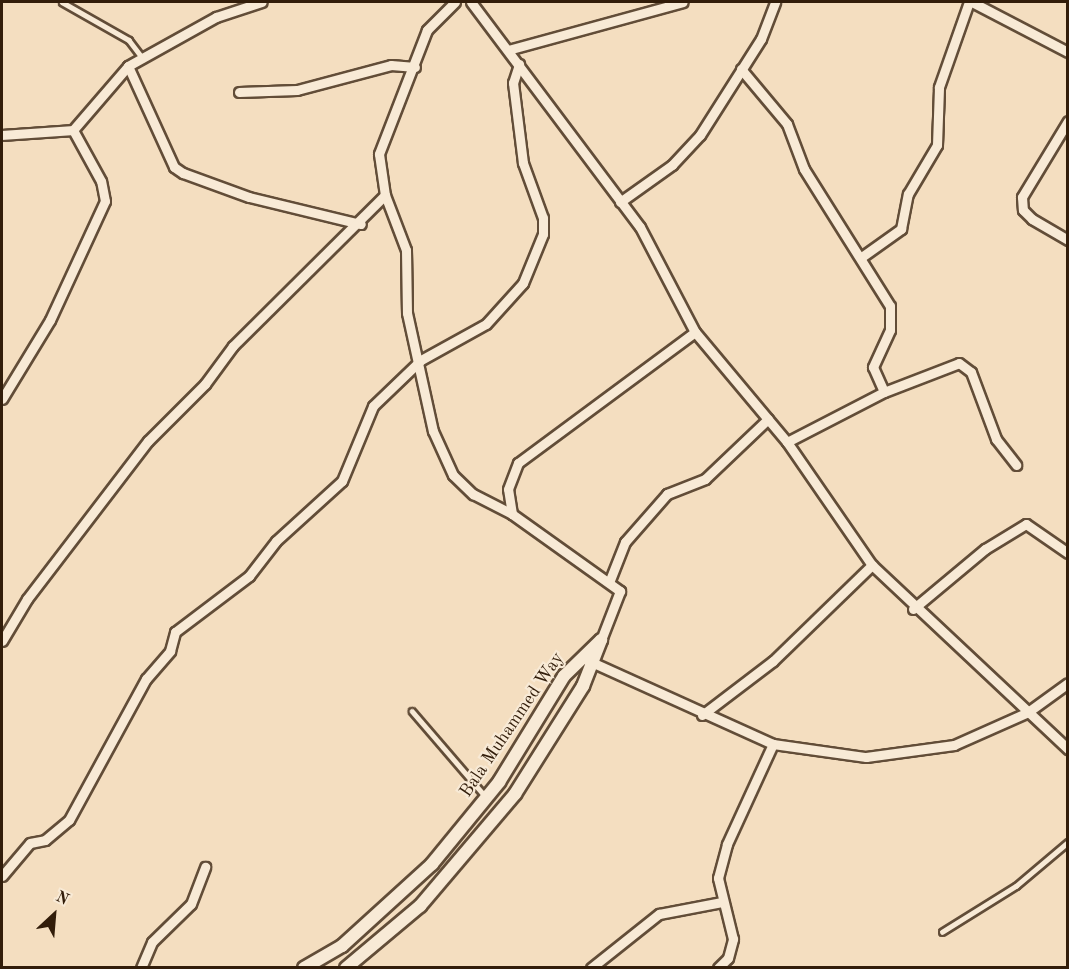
<!DOCTYPE html>
<style>
body{margin:0}
#map{position:relative;width:1069px;height:969px;overflow:hidden;background:#f4dec0;font-family:"Old Standard TT",serif}
div>[style]{position:absolute}
.roads{filter:drop-shadow(2px 0 #624d38) drop-shadow(-2px 0 #624d38) drop-shadow(0 2px #624d38) drop-shadow(0 -2px #624d38)}
.service>*{height:4.5px;margin:-2.25px;padding:0 2.25px;transform-origin:2.25px;border-radius:2.25px;background:#f8ead6}
.minor>*{height:9px;margin:-4.5px;padding:0 4.5px;transform-origin:4.5px;border-radius:4.5px;background:#f8ead6}
.tertiary>*{height:12px;margin:-6px;padding:0 6px;transform-origin:6px;border-radius:6px;background:#f8ead6}
span{translate:-50% -50%;white-space:nowrap;text-align:center;line-height:1.15;-webkit-text-stroke:4.5px #f8ead6;paint-order:stroke}
.street-label{font-size:18px;color:#321d0a}
.frame{position:absolute;inset:0;border:3px solid #321d0a;pointer-events:none}
.north{position:absolute;left:24px;top:885px;width:60px;height:60px;-webkit-text-stroke:4px #f8ead6;paint-order:stroke;rotate:26deg;font-size:16px;font-weight:700;line-height:24px;text-align:center;color:#321d0a}
.north::after{content:'';display:block;margin:auto;width:21px;height:27px;background:#321d0a;clip-path:polygon(50% 0,100% 100%,50% 72%,0 100%)}
</style>
<div id="map">
<div class="roads">
<div class="service">
<i style="left:62px;top:2px;width:77px;rotate:29.6deg"></i>
<i style="left:129px;top:40px;width:21px;rotate:53deg"></i>
<i style="left:412px;top:711px;width:112px;rotate:49.3deg"></i>
<i style="left:942px;top:932px;width:87px;rotate:-31.9deg"></i>
<i style="left:1016px;top:886px;width:68px;rotate:-40.2deg"></i>
</div>
<div class="minor">
<i style="left:455px;top:2px;width:40px;rotate:135deg"></i>
<i style="left:427px;top:30px;width:133px;rotate:111.2deg"></i>
<i style="left:379px;top:154px;width:41px;rotate:81.7deg"></i>
<i style="left:385px;top:195px;width:59px;rotate:69.1deg"></i>
<i style="left:406px;top:250px;width:63px;rotate:89.1deg"></i>
<i style="left:407px;top:313px;width:121px;rotate:77.6deg"></i>
<i style="left:433px;top:431px;width:48px;rotate:65.6deg"></i>
<i style="left:453px;top:475px;width:28px;rotate:44deg"></i>
<i style="left:473px;top:494px;width:44px;rotate:27.1deg"></i>
<i style="left:512px;top:514px;width:133px;rotate:35.5deg"></i>
<i style="left:620px;top:591px;width:53px;rotate:111.2deg"></i>
<i style="left:471px;top:2px;width:281px;rotate:53.1deg"></i>
<i style="left:640px;top:227px;width:119px;rotate:62.4deg"></i>
<i style="left:695px;top:332px;width:143px;rotate:50.1deg"></i>
<i style="left:787px;top:442px;width:150px;rotate:55.4deg"></i>
<i style="left:872px;top:565px;width:269px;rotate:43.2deg"></i>
<i style="left:972px;top:2px;width:108px;rotate:27.5deg"></i>
<i style="left:508px;top:50px;width:181px;rotate:-15.3deg"></i>
<i style="left:128px;top:66px;width:111px;rotate:65.5deg"></i>
<i style="left:174px;top:167px;width:11px;rotate:34deg"></i>
<i style="left:183px;top:173px;width:70px;rotate:20deg"></i>
<i style="left:249px;top:197px;width:115px;rotate:13.6deg"></i>
<i style="left:741px;top:69px;width:72px;rotate:50.1deg"></i>
<i style="left:787px;top:124px;width:48px;rotate:69.3deg"></i>
<i style="left:804px;top:169px;width:162px;rotate:57.9deg"></i>
<i style="left:890px;top:306px;width:24px;rotate:90deg"></i>
<i style="left:890px;top:330px;width:41px;rotate:114.7deg"></i>
<i style="left:873px;top:367px;width:27px;rotate:66deg"></i>
<i style="left:239px;top:92px;width:58px;rotate:-2deg"></i>
<i style="left:297px;top:90px;width:97px;rotate:-14.9deg"></i>
<i style="left:391px;top:65px;width:24px;rotate:5deg"></i>
<i style="left:1068px;top:121px;width:89px;rotate:121.2deg"></i>
<i style="left:1022px;top:197px;width:13px;rotate:86deg"></i>
<i style="left:1023px;top:210px;width:13px;rotate:45deg"></i>
<i style="left:1032px;top:219px;width:42px;rotate:30.3deg"></i>
<i style="left:73px;top:130px;width:84px;rotate:-49.3deg"></i>
<i style="left:128px;top:66px;width:101px;rotate:-29.1deg"></i>
<i style="left:216px;top:17px;width:48px;rotate:-18.1deg"></i>
<i style="left:2px;top:135px;width:71px;rotate:-4deg"></i>
<i style="left:620px;top:202px;width:64px;rotate:-35.4deg"></i>
<i style="left:672px;top:165px;width:41px;rotate:-47deg"></i>
<i style="left:700px;top:135px;width:114px;rotate:-57.6deg"></i>
<i style="left:761px;top:39px;width:40px;rotate:-69deg"></i>
<i style="left:863px;top:256px;width:47px;rotate:-35.4deg"></i>
<i style="left:901px;top:229px;width:36px;rotate:-79deg"></i>
<i style="left:908px;top:194px;width:57px;rotate:-59.4deg"></i>
<i style="left:937px;top:145px;width:58px;rotate:-88deg"></i>
<i style="left:939px;top:87px;width:90px;rotate:-70.6deg"></i>
<i style="left:2px;top:399px;width:92px;rotate:-58.7deg"></i>
<i style="left:50px;top:320px;width:131px;rotate:-65.2deg"></i>
<i style="left:105px;top:201px;width:20px;rotate:-101deg"></i>
<i style="left:101px;top:181px;width:58px;rotate:-118.8deg"></i>
<i style="left:787px;top:442px;width:109px;rotate:-27.3deg"></i>
<i style="left:884px;top:392px;width:80px;rotate:-21.1deg"></i>
<i style="left:959px;top:363px;width:15px;rotate:37deg"></i>
<i style="left:971px;top:372px;width:72px;rotate:69.5deg"></i>
<i style="left:996px;top:439px;width:33px;rotate:52deg"></i>
<i style="left:512px;top:514px;width:25px;rotate:-99deg"></i>
<i style="left:508px;top:489px;width:28px;rotate:-69deg"></i>
<i style="left:518px;top:463px;width:220px;rotate:-36.5deg"></i>
<i style="left:610px;top:580px;width:41px;rotate:-68.5deg"></i>
<i style="left:625px;top:542px;width:64px;rotate:-48.8deg"></i>
<i style="left:667px;top:494px;width:41px;rotate:-21.5deg"></i>
<i style="left:705px;top:479px;width:87px;rotate:-43.6deg"></i>
<i style="left:913px;top:609px;width:94px;rotate:-39.8deg"></i>
<i style="left:985px;top:549px;width:48px;rotate:-31.4deg"></i>
<i style="left:1026px;top:524px;width:51px;rotate:34.6deg"></i>
<i style="left:2px;top:641px;width:49px;rotate:-59.2deg"></i>
<i style="left:27px;top:599px;width:199px;rotate:-52.6deg"></i>
<i style="left:148px;top:441px;width:81px;rotate:-45deg"></i>
<i style="left:205px;top:384px;width:47px;rotate:-53.6deg"></i>
<i style="left:233px;top:346px;width:214px;rotate:-44.8deg"></i>
<i style="left:587px;top:660px;width:204px;rotate:24.3deg"></i>
<i style="left:773px;top:744px;width:94px;rotate:8deg"></i>
<i style="left:866px;top:757px;width:89px;rotate:-7.8deg"></i>
<i style="left:954px;top:745px;width:81px;rotate:-24deg"></i>
<i style="left:1028px;top:712px;width:49px;rotate:-35.9deg"></i>
<i style="left:702px;top:715px;width:89px;rotate:-37.3deg"></i>
<i style="left:773px;top:661px;width:138px;rotate:-44.1deg"></i>
<i style="left:2px;top:876px;width:43px;rotate:-49.7deg"></i>
<i style="left:30px;top:843px;width:15px;rotate:-11deg"></i>
<i style="left:45px;top:840px;width:31px;rotate:-40deg"></i>
<i style="left:69px;top:820px;width:161px;rotate:-61.4deg"></i>
<i style="left:146px;top:679px;width:37px;rotate:-49deg"></i>
<i style="left:170px;top:651px;width:20px;rotate:-75deg"></i>
<i style="left:175px;top:632px;width:93px;rotate:-37.1deg"></i>
<i style="left:249px;top:576px;width:44px;rotate:-52.4deg"></i>
<i style="left:276px;top:541px;width:89px;rotate:-42.3deg"></i>
<i style="left:342px;top:481px;width:81px;rotate:-67.5deg"></i>
<i style="left:373px;top:406px;width:66px;rotate:-43.8deg"></i>
<i style="left:421px;top:360px;width:74px;rotate:-29deg"></i>
<i style="left:486px;top:324px;width:55px;rotate:-47.9deg"></i>
<i style="left:523px;top:283px;width:53px;rotate:-67.8deg"></i>
<i style="left:543px;top:234px;width:16px;rotate:-90deg"></i>
<i style="left:543px;top:218px;width:59px;rotate:-110deg"></i>
<i style="left:523px;top:163px;width:81px;rotate:-97.1deg"></i>
<i style="left:513px;top:83px;width:20px;rotate:-72deg"></i>
<i style="left:141px;top:968px;width:28px;rotate:-67deg"></i>
<i style="left:152px;top:942px;width:54px;rotate:-44.3deg"></i>
<i style="left:191px;top:904px;width:40px;rotate:-69deg"></i>
<i style="left:591px;top:968px;width:87px;rotate:-38.5deg"></i>
<i style="left:659px;top:914px;width:64px;rotate:-10.8deg"></i>
<i style="left:718px;top:968px;width:14px;rotate:-45deg"></i>
<i style="left:728px;top:958px;width:20px;rotate:-75deg"></i>
<i style="left:733px;top:939px;width:63px;rotate:-103.8deg"></i>
<i style="left:718px;top:878px;width:35px;rotate:-75deg"></i>
<i style="left:727px;top:844px;width:110px;rotate:-65.3deg"></i>
</div>
<div class="tertiary">
<i style="left:304px;top:968px;width:44px;rotate:-30.1deg"></i>
<i style="left:342px;top:946px;width:122px;rotate:-42.3deg"></i>
<i style="left:432px;top:864px;width:106px;rotate:-50.7deg"></i>
<i style="left:499px;top:782px;width:124px;rotate:-58.5deg"></i>
<i style="left:564px;top:676px;width:52px;rotate:-44.2deg"></i>
<i style="left:346px;top:968px;width:97px;rotate:-40deg"></i>
<i style="left:420px;top:906px;width:147px;rotate:-49.7deg"></i>
<i style="left:515px;top:794px;width:128px;rotate:-57.8deg"></i>
<i style="left:583px;top:686px;width:49px;rotate:-68.6deg"></i>
</div>
</div>
<div class="street-label">
<span style="left:512px;top:725px;rotate:-56deg">Bala Muhammed Way</span>
</div>
<div class="frame"></div>
<div class="north">N</div>
</div>
